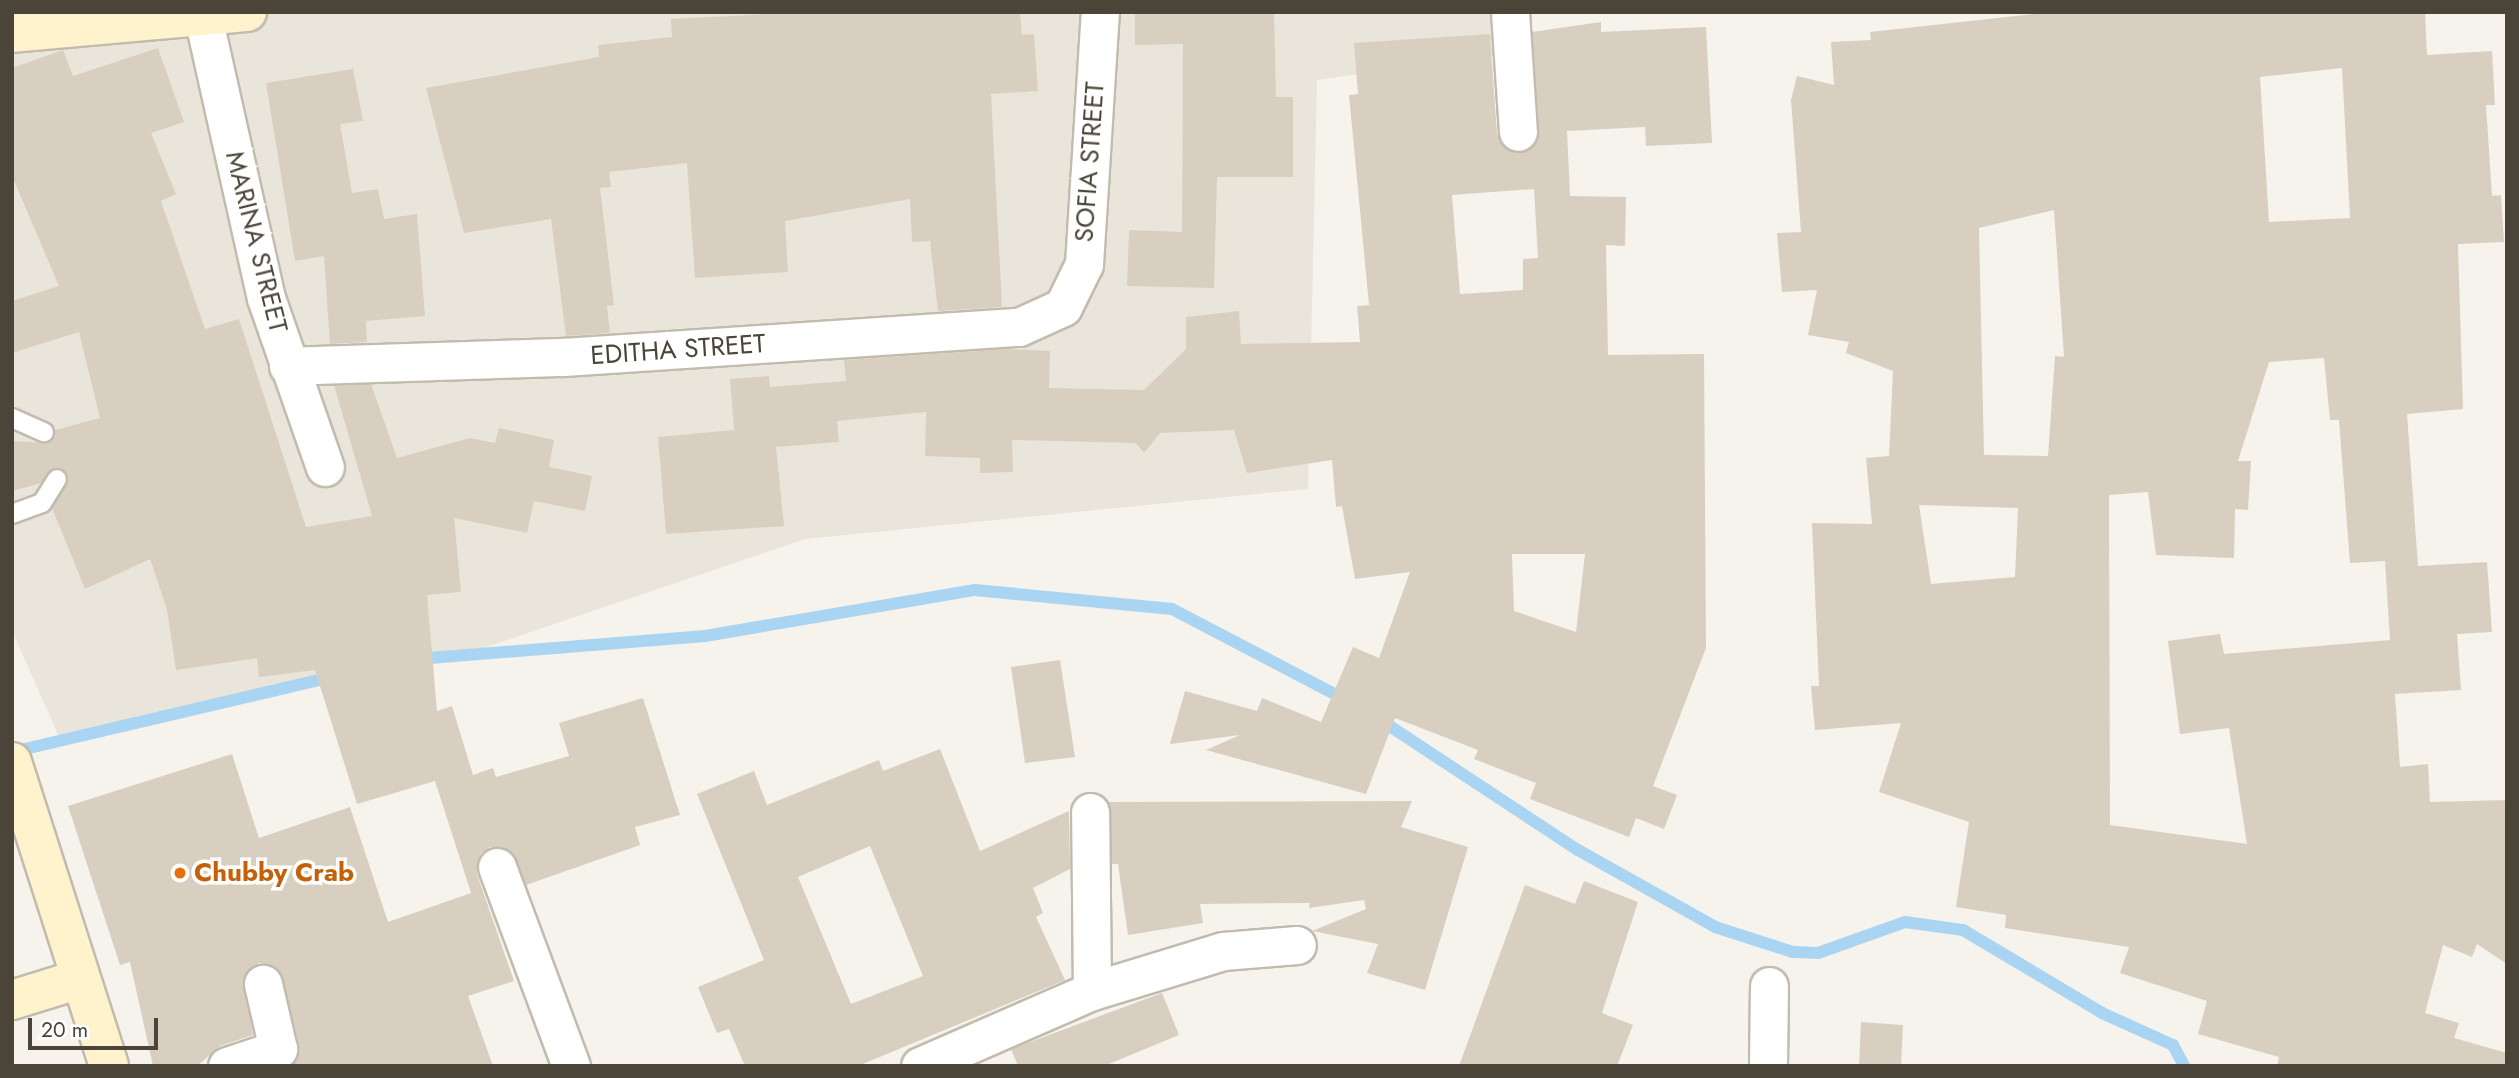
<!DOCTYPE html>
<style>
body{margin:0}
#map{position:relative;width:2519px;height:1078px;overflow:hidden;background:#f6f3ec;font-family:Jost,sans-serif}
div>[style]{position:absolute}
.residential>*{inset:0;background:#eae5da}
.stream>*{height:12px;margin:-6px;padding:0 6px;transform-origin:6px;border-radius:6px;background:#a9d4f2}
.building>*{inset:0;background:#d8cfc1}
.roads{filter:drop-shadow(2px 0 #c2bbae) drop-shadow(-2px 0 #c2bbae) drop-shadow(0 2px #c2bbae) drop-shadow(0 -2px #c2bbae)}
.lane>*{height:18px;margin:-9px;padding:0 9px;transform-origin:9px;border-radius:9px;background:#fff}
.street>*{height:37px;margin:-18.5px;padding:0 18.5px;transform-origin:18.5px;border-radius:18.5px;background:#fff}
.secondary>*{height:38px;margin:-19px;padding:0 19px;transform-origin:19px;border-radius:19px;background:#fff3cd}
.dots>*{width:19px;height:19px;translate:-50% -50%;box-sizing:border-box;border:4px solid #fff;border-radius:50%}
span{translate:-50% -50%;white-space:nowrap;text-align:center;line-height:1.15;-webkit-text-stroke:7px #fff;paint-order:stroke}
.street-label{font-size:26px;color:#4b4439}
.food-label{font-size:26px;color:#c56008;font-weight:700}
.left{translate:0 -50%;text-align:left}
.frame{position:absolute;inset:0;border:14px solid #4b4439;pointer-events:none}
.scale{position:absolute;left:28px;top:1018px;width:130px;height:32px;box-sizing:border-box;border:4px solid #4b4439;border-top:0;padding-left:9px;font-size:21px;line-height:24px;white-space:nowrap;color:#4b4439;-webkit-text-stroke:5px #fff;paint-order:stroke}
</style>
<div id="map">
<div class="residential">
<i style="clip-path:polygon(12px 12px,1495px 12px,1492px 56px,1317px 80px,1308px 489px,805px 539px,472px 652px,61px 741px,12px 631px)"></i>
</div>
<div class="stream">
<i style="left:418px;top:659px;width:288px;rotate:-4.6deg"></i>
<i style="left:705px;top:636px;width:274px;rotate:-9.7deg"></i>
<i style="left:975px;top:590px;width:198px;rotate:5.5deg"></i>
<i style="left:1172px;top:609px;width:199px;rotate:27.6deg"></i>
<i style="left:1379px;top:719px;width:238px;rotate:33.4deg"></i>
<i style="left:1578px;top:850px;width:157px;rotate:29.3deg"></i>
<i style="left:1715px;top:927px;width:82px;rotate:17.8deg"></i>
<i style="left:1793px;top:952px;width:25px;rotate:2deg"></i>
<i style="left:1818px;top:953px;width:92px;rotate:-19.6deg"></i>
<i style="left:1905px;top:922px;width:59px;rotate:7.9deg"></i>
<i style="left:1963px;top:930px;width:162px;rotate:30.8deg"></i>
<i style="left:2102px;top:1013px;width:78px;rotate:24.3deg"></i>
<i style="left:2173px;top:1045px;width:24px;rotate:62deg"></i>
<i style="left:12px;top:752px;width:329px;rotate:-13.2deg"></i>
</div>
<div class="building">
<i style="clip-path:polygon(805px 12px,1020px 12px,1022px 35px,1034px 34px,1038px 91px,991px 94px,1002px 307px,938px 311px,930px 241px,912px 242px,910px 199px,785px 221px,788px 272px,695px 278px,687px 163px,609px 172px,611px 187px,600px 188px,614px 305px,607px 306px,610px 333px,566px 336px,551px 219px,464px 233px,426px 88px,599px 57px,598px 45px,672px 37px,671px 19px)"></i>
<i style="clip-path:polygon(1135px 12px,1274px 12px,1276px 97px,1293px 97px,1293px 177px,1217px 177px,1214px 288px,1127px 286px,1129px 230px,1182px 232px,1183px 44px,1135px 45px)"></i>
<i style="clip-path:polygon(evenodd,2052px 12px,2425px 12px,2427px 55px,2492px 51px,2495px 105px,2486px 105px,2492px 196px,2501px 195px,2504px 242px,2458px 244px,2463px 409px,2407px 414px,2418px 566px,2487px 562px,2492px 632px,2457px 634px,2461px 690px,2395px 694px,2400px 767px,2428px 764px,2430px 802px,2507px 800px,2507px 964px,2477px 944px,2472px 957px,2443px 945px,2425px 1013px,2459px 1023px,2454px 1038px,2507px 1053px,2507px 1066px,2277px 1066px,2279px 1057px,2198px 1034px,2207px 1001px,2120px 973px,2129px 947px,2005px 928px,2006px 915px,1956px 907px,1969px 822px,1879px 792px,1901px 723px,1815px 730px,1811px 686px,1819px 686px,1812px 523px,1872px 524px,1866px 458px,1889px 456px,1893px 371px,1846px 353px,1849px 342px,1808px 335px,1817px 290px,1782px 292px,1777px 233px,1801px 232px,1791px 100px,1797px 76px,1834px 85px,1831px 42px,1871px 40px,1870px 32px,2052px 12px,2342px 68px,2350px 218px,2269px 222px,2260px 77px,2342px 68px,2052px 12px,2054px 210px,2064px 357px,2055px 356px,2048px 456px,1984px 455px,1979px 228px,2054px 210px,2052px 12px,2324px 358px,2330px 420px,2339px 420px,2350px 563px,2385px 561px,2390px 640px,2224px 654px,2220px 634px,2168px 641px,2180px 734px,2229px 728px,2247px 844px,2110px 825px,2109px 495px,2148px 492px,2156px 555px,2234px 558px,2235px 509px,2248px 510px,2251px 461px,2238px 461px,2269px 362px,2324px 358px,2052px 12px,1919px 505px,2018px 508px,2015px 577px,1931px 584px,1919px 505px)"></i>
<i style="clip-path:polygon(evenodd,1601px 22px,1601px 32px,1706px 27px,1712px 143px,1646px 146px,1645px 127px,1567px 131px,1570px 196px,1626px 197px,1625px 246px,1606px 245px,1608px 355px,1704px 354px,1706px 648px,1653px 786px,1677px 795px,1664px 829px,1636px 818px,1629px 837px,1530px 799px,1536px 783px,1474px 759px,1478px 750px,1395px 718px,1366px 794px,1206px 750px,1240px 735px,1170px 744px,1185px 691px,1257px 711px,1262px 698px,1321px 722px,1353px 647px,1379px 658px,1410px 572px,1355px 579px,1342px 506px,1336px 507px,1332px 460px,1247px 473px,1234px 430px,1160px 433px,1144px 453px,1136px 443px,1012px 440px,1013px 472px,980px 473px,980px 458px,925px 456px,926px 412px,837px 421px,839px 442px,776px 447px,784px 526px,666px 534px,658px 437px,734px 430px,730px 379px,769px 376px,770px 387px,846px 381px,844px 360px,1006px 349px,1050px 351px,1049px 388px,1144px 390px,1186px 349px,1186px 317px,1239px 311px,1241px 344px,1360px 342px,1357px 306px,1369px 305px,1349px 95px,1358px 94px,1354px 43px,1490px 34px,1497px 134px,1508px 150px,1520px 153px,1536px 142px,1539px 131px,1532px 32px,1601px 22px,1534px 189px,1538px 258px,1523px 259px,1523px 290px,1460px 294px,1452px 195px,1534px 189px,1601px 22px,1512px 554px,1585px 554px,1576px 632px,1514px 611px,1512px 554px)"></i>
<i style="clip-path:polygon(158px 48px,184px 122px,151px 133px,176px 194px,161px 201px,205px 329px,239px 319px,306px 527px,372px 516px,334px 385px,371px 384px,397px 458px,470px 438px,495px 443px,499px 428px,554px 440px,549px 467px,592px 476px,585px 511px,534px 501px,527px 533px,454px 518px,461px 592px,427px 595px,437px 711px,452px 706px,473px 775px,493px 768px,496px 777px,569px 756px,559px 723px,643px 698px,680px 815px,635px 827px,640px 845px,526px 885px,510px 850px,490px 847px,480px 854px,477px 874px,514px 981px,468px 996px,493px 1066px,292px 1066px,299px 1045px,283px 979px,278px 969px,259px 963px,243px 979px,253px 1035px,220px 1046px,197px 1066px,153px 1066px,130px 962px,120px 965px,68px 806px,232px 754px,259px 838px,350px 807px,388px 922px,471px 893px,435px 781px,357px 804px,315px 670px,259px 677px,257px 658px,176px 670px,167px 610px,150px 559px,85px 589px,52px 508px,67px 473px,52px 469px,41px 483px,12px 491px,12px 441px,46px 443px,55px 430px,100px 418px,79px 332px,12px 353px,12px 301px,59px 286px,12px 176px,12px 68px,63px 50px,73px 76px)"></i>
<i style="clip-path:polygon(353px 69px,363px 121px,340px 124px,352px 193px,378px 189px,384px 219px,417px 214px,425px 316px,366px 321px,367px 342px,330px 344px,324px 256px,295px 261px,266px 83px)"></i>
<i style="clip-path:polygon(1060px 660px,1075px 757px,1025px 763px,1011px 667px)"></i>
<i style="clip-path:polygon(evenodd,940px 749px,980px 851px,1069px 811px,1070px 869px,1033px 888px,1043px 913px,1036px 917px,1065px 980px,858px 1066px,745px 1066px,729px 1029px,717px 1033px,698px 987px,764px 960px,697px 794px,754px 771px,767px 805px,879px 760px,883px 771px,940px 749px,870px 846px,923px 976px,851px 1004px,798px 877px,870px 846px)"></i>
<i style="clip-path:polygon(1412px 801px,1401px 827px,1468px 847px,1425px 990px,1367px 973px,1378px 944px,1312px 931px,1366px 909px,1364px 900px,1309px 908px,1310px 903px,1200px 904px,1203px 923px,1128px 935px,1118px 864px,1112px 864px,1108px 802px)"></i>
<i style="clip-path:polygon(1584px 881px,1638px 902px,1602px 1013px,1633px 1025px,1617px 1066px,1459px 1066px,1525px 885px,1575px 904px)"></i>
<i style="clip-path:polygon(1162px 993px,1179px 1035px,1104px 1066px,1018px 1066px,1011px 1049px)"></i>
<i style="clip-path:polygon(1861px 1022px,1903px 1025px,1901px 1066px,1859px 1066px)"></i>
</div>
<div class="roads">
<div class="lane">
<i style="left:12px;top:418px;width:35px;rotate:24deg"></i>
<i style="left:12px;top:514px;width:32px;rotate:-20deg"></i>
<i style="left:42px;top:503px;width:28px;rotate:-58deg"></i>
</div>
<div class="street">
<i style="left:202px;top:12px;width:293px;rotate:77.4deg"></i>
<i style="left:266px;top:298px;width:179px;rotate:70.8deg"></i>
<i style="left:1510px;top:12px;width:120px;rotate:86.2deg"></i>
<i style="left:288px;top:366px;width:275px;rotate:-1.9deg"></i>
<i style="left:563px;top:357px;width:457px;rotate:-3.8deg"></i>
<i style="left:1019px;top:327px;width:48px;rotate:-24.4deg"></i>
<i style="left:1063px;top:307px;width:48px;rotate:-64deg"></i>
<i style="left:1084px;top:264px;width:253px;rotate:-86.4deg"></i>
<i style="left:497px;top:867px;width:212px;rotate:69.6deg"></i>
<i style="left:1092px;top:991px;width:137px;rotate:-17deg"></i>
<i style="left:1223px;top:951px;width:74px;rotate:-4.6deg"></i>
<i style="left:227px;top:1066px;width:54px;rotate:-18.4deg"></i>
<i style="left:278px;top:1049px;width:67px;rotate:-103deg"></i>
<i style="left:920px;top:1066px;width:188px;rotate:-23.6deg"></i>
<i style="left:1092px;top:991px;width:179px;rotate:-90.6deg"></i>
<i style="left:1768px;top:1066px;width:80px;rotate:-89.3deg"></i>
</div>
<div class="secondary">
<i style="left:12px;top:33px;width:236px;rotate:-5.1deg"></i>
<i style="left:12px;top:762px;width:319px;rotate:72.3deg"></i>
<i style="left:12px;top:1000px;width:71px;rotate:-17.2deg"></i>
</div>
</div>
<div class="dots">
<i style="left:180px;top:873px;background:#e8710a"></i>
</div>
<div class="street-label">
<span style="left:1090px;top:162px;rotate:-86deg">SOFIA STREET</span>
<span style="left:256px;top:242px;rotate:76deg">MARINA STREET</span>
<span style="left:678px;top:350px;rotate:-4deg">EDITHA STREET</span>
</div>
<div class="food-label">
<span class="left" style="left:194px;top:873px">Chubby Crab</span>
</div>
<div class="frame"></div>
<div class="scale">20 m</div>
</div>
